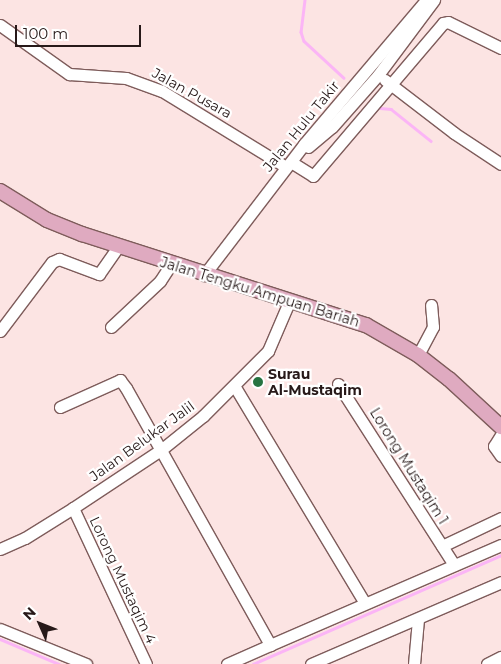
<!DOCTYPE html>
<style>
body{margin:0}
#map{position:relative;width:501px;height:664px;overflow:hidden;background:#fce4e3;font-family:Montserrat,sans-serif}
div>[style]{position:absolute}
.stream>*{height:2.5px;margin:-1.25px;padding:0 1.25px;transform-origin:1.25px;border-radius:1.25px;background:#fbb5f6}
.roads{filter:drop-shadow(1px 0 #7e5c5b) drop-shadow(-1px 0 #7e5c5b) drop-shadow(0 1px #7e5c5b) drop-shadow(0 -1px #7e5c5b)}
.minor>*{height:11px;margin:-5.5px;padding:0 5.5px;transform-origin:5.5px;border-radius:5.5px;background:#fff}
.major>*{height:14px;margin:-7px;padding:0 7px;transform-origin:7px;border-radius:7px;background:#dfaac0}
.dots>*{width:14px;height:14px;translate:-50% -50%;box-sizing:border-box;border:2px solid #fff;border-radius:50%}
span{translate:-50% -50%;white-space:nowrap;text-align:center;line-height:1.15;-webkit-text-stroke:4.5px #fff;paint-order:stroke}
.street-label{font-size:14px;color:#271919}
.poi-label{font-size:14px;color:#271919;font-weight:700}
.left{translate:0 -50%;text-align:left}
.north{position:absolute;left:15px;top:599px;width:50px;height:50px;-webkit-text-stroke:4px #fff;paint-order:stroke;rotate:314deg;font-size:14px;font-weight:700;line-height:20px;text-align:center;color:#271919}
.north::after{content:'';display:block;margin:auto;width:18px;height:22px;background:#271919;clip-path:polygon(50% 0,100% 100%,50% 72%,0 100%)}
.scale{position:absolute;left:15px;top:25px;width:126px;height:22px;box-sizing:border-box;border:2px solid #271919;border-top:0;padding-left:6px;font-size:15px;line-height:18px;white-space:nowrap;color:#271919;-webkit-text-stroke:4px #fff;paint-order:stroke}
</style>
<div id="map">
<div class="stream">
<i style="left:305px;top:0;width:32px;rotate:97deg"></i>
<i style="left:301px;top:32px;width:9px;rotate:72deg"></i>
<i style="left:304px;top:41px;width:54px;rotate:42.8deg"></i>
<i style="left:380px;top:108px;width:11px;rotate:5deg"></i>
<i style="left:391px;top:109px;width:51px;rotate:38.7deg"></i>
<i style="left:0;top:639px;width:64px;rotate:23deg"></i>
<i style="left:253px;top:664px;width:271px;rotate:-23.7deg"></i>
</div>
<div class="roads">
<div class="minor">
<i style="left:0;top:25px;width:85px;rotate:35.4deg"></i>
<i style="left:69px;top:74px;width:57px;rotate:4deg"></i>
<i style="left:126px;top:78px;width:38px;rotate:20deg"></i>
<i style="left:162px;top:91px;width:145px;rotate:31.5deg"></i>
<i style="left:385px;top:80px;width:87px;rotate:37.5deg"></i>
<i style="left:454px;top:133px;width:56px;rotate:33.4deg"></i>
<i style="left:308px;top:147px;width:31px;rotate:-40deg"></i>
<i style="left:332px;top:127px;width:69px;rotate:-48.5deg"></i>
<i style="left:378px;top:75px;width:94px;rotate:-53.3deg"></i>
<i style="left:291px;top:162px;width:26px;rotate:32deg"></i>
<i style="left:313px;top:176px;width:201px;rotate:-49.6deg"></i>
<i style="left:443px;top:23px;width:5px;rotate:-11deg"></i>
<i style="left:448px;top:22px;width:59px;rotate:26.1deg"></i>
<i style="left:204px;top:275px;width:165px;rotate:-52.6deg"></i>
<i style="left:304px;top:144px;width:189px;rotate:-49.7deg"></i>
<i style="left:111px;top:327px;width:67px;rotate:-43.2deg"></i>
<i style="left:160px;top:281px;width:20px;rotate:-57deg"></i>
<i style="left:0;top:331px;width:86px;rotate:-53deg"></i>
<i style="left:52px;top:262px;width:8px;rotate:-23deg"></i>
<i style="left:59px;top:259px;width:43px;rotate:20.6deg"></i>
<i style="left:99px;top:274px;width:33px;rotate:-55deg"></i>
<i style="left:418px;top:355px;width:32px;rotate:-62deg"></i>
<i style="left:433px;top:327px;width:22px;rotate:-95deg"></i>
<i style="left:338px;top:384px;width:215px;rotate:57.3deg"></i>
<i style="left:235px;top:387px;width:252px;rotate:59deg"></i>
<i style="left:60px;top:407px;width:66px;rotate:-24.2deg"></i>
<i style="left:120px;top:380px;width:10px;rotate:53deg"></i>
<i style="left:126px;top:388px;width:295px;rotate:60.7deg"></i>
<i style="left:270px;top:645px;width:47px;rotate:156.2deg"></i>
<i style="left:501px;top:435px;width:13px;rotate:122deg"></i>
<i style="left:494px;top:446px;width:12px;rotate:55deg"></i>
<i style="left:73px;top:508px;width:172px;rotate:64.9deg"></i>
<i style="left:442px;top:546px;width:65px;rotate:-25.4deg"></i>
<i style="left:0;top:549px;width:27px;rotate:-24deg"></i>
<i style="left:25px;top:538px;width:57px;rotate:-32deg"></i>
<i style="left:73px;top:508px;width:107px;rotate:-33.5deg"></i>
<i style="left:162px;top:449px;width:53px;rotate:-38.8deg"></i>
<i style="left:203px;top:416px;width:92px;rotate:-45deg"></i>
<i style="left:268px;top:351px;width:53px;rotate:-66.8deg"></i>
<i style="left:0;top:629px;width:93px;rotate:22.1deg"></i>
<i style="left:270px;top:645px;width:252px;rotate:-23.4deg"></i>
<i style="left:311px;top:664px;width:207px;rotate:-23.3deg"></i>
<i style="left:414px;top:664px;width:45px;rotate:-84.9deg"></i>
<i style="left:487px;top:664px;width:16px;rotate:-27deg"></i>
</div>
<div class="major">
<i style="left:0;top:191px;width:55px;rotate:31.7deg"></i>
<i style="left:47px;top:220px;width:38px;rotate:22deg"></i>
<i style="left:82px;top:234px;width:298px;rotate:17.8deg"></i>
<i style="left:366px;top:325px;width:60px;rotate:30deg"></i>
<i style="left:418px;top:355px;width:39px;rotate:38deg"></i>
<i style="left:449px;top:379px;width:71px;rotate:42.7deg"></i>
</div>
</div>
<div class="dots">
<i style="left:258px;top:382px;background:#277341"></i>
</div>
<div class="street-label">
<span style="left:192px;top:93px;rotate:29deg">Jalan Pusara</span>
<span style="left:301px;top:126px;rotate:-51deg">Jalan Hulu Takir</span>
<span style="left:260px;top:292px;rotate:17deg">Jalan Tengku Ampuan Bariah</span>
<span style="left:142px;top:441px;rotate:-36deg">Jalan Belukar Jalil</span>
<span style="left:409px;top:466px;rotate:58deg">Lorong Mustaqim 1</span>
<span style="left:123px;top:580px;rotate:65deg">Lorong Mustaqim 4</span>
</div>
<div class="poi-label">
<span class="left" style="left:268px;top:382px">Surau<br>Al-Mustaqim</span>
</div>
<div class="north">N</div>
<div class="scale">100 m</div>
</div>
